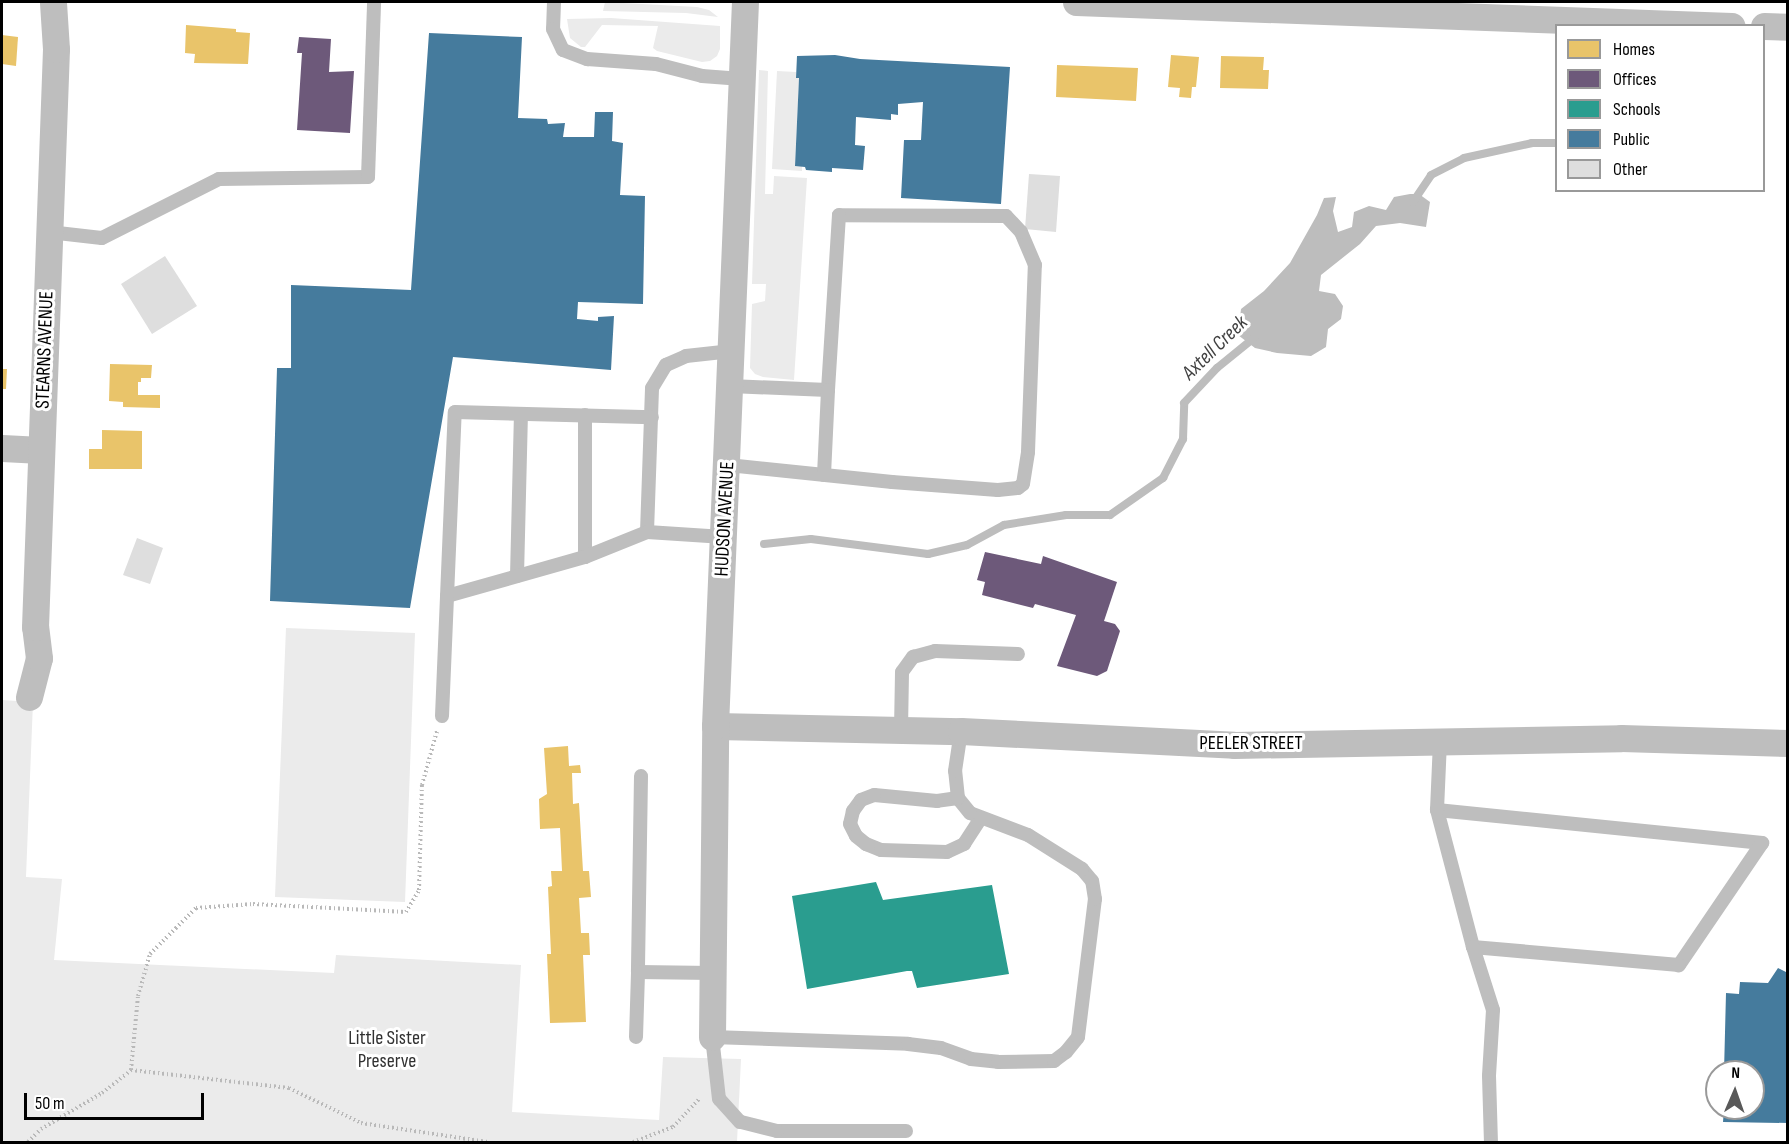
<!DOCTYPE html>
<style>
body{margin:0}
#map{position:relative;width:1789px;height:1144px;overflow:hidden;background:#fff;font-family:"Sofia Sans Condensed",sans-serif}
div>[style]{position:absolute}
.green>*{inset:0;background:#ebebeb}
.water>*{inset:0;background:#bdbdbd}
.homes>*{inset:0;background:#e9c46a}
.offices>*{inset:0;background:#6d597a}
.schools>*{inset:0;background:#2a9d8f}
.public>*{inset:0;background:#457b9d}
.stream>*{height:8px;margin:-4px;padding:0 4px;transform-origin:4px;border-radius:4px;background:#bdbdbd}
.building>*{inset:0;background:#dedede}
.path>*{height:4px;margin-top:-2px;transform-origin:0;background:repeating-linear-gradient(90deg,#b9b9b9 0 1.5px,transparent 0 4.5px)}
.service>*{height:14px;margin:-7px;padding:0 7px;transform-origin:7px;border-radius:7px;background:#bebebe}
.minor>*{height:27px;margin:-13.5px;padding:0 13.5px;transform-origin:13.5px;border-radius:13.5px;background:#bebebe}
span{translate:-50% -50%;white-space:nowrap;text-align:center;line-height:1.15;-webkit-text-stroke:6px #fff;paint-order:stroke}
.street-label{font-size:20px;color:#000}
.park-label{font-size:20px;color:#313131}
.water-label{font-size:21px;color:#424242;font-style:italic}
.frame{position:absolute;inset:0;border:3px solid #000;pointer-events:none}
.legend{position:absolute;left:1555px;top:24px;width:210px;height:168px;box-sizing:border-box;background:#fff;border:2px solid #999;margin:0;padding:8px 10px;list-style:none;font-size:18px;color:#000}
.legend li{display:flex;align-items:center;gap:12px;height:30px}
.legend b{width:30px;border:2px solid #999}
.north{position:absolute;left:1705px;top:1060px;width:60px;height:60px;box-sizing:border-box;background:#fff;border:2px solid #999;border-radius:50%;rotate:2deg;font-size:16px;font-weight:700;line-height:24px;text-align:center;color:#000}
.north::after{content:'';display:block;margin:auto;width:21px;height:27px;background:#595959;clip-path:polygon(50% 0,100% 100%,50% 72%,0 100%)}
.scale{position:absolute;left:24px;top:1093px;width:180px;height:27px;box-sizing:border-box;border:3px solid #000;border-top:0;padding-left:8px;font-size:18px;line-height:21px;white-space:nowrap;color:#000;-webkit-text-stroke:4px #fff;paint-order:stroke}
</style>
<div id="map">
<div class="green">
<i style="clip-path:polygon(605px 2px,697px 7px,709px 10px,718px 17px,686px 13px,603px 11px)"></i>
<i style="clip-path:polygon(611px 18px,720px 26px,720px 49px,717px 56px,710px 61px,702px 62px,657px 51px,653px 48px,658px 26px,602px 25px,585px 47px,581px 47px,570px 38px,567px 19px)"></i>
<i style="clip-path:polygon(759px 70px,768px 71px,765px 194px,773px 194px,774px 176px,807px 178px,794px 380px,763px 377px,755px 374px,750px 368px,752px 304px,765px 301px,766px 284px,752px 284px)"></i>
<i style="clip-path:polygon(777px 71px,796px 72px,796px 78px,799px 78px,795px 165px,802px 166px,802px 171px,772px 169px)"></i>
<i style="clip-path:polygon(286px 628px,415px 633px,405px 902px,275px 897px)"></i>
<i style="clip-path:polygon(2px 700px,33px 702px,26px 877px,62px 879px,54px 960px,334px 973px,336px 955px,521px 965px,512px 1112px,659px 1120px,663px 1057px,741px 1059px,737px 1142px,2px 1142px)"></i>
</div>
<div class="water">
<i style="clip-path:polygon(1410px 194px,1419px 194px,1430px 202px,1426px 227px,1400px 223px,1376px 226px,1360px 244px,1321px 275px,1319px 291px,1335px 294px,1343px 306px,1341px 319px,1328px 329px,1326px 347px,1311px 356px,1277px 353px,1255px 348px,1238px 335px,1241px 309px,1264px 291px,1290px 263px,1317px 215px,1324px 198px,1336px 197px,1333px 211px,1338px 232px,1352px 227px,1354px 212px,1369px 206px,1386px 210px,1394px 197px)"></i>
</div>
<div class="homes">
<i style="clip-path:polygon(186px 25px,236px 29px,236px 32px,250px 33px,248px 64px,194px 63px,195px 54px,185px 53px)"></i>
<i style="clip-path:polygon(2px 35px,18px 37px,16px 66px,2px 64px)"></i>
<i style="clip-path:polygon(1171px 55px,1199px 57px,1196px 87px,1192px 87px,1191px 98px,1179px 97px,1180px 88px,1168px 87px)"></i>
<i style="clip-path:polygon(1221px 56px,1264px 57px,1263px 70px,1269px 70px,1268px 89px,1220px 88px)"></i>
<i style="clip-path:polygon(1057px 65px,1138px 68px,1136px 101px,1056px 97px)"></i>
<i style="clip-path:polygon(110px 364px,152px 365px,151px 378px,141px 378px,141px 382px,138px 382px,138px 395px,160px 395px,160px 408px,123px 407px,123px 402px,109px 401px)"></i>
<i style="clip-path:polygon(2px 369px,7px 369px,6px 389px,2px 389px)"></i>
<i style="clip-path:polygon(102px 430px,142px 431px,142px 469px,89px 469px,89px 449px,102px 449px)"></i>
<i style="clip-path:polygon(568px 746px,569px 766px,580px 765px,581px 773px,572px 773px,573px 804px,579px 803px,583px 871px,589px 871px,591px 897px,579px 898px,581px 933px,589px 933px,590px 955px,583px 955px,586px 1022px,550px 1023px,547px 954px,551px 954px,548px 887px,552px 886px,551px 871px,562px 871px,560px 828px,540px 829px,539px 799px,547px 794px,544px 748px)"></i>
</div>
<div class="offices">
<i style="clip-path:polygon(299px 37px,331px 39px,329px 72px,354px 71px,350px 133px,297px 130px,302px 53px,297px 53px)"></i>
<i style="clip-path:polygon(985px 552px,1041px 564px,1043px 556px,1117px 582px,1104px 621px,1115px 624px,1120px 631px,1107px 671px,1097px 676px,1057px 666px,1076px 615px,1035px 604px,1033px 608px,982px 595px,985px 582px,977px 580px)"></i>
</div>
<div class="schools">
<i style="clip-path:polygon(876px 882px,883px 900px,992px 885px,1009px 974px,917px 988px,912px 971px,907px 971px,807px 989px,792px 896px)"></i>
</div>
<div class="public">
<i style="clip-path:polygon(429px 33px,522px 37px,518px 118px,547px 119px,548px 124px,565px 123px,563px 137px,594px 137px,595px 112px,613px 112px,612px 141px,623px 143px,620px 195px,645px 196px,643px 304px,578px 302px,577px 319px,598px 321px,598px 317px,614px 316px,611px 370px,453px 357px,410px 608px,270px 601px,277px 368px,291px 368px,291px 285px,411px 290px)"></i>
<i style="clip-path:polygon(835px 55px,860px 59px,1010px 67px,1001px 204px,901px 198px,904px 140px,921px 140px,923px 102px,898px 104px,898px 115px,891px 114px,891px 120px,856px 117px,855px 145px,865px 146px,863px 170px,832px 168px,832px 172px,806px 170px,805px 167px,795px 166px,799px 78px,796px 78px,797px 56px)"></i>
<i style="clip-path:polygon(1778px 968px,1788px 973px,1788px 1123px,1723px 1122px,1724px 1108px,1753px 1108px,1753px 1072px,1724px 1072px,1726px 993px,1739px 994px,1740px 982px,1768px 983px)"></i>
</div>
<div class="stream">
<i style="left:1413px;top:202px;width:32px;rotate:-56deg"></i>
<i style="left:1431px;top:175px;width:37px;rotate:-27deg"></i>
<i style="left:1464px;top:158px;width:70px;rotate:-12.4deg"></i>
<i style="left:1532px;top:143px;width:24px"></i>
<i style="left:764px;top:544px;width:47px;rotate:-6.1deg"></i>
<i style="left:811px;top:539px;width:118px;rotate:7.3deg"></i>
<i style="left:928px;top:554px;width:40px;rotate:-13deg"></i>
<i style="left:967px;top:545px;width:42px;rotate:-28.4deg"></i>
<i style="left:1004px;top:525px;width:63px;rotate:-9.2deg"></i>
<i style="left:1066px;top:515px;width:44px"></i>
<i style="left:1110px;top:515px;width:65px;rotate:-34.9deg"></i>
<i style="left:1163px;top:478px;width:44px;rotate:-62.9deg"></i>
<i style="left:1183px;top:439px;width:36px;rotate:-88deg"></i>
<i style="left:1184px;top:403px;width:48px;rotate:-46.7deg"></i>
<i style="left:1217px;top:368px;width:49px;rotate:-39.2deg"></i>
</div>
<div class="building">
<i style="clip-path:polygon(1029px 174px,1060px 176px,1056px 232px,1025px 229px)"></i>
<i style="clip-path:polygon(165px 256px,197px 306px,152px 334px,121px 284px)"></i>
<i style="clip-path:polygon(137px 538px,163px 548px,150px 584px,123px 575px)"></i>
</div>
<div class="path">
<i style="left:131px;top:1070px;width:74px;rotate:-84.6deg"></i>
<i style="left:138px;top:996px;width:44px;rotate:-74.1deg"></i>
<i style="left:150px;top:954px;width:65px;rotate:-45deg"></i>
<i style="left:196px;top:908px;width:57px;rotate:-4deg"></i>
<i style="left:253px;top:904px;width:153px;rotate:3deg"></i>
<i style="left:406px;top:912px;width:26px;rotate:-59deg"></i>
<i style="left:419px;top:890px;width:105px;rotate:-88.4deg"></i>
<i style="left:422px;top:785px;width:56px;rotate:-74.5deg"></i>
<i style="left:28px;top:1142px;width:18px;rotate:-45deg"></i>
<i style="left:41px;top:1129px;width:71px;rotate:-30.5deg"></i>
<i style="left:102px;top:1093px;width:37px;rotate:-38deg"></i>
<i style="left:131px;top:1070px;width:159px;rotate:6.5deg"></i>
<i style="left:289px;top:1088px;width:80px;rotate:25.9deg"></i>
<i style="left:361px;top:1123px;width:128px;rotate:8.5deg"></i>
<i style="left:633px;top:1142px;width:43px;rotate:-20.6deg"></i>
<i style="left:673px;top:1127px;width:40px;rotate:-47deg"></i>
</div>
<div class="service">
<i style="left:554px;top:2px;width:27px;rotate:92deg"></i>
<i style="left:553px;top:29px;width:23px;rotate:65deg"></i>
<i style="left:563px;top:50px;width:26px;rotate:21deg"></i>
<i style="left:587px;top:59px;width:69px;rotate:4.1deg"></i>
<i style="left:656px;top:64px;width:48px;rotate:14.6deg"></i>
<i style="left:702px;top:76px;width:40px;rotate:4.3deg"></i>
<i style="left:49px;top:232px;width:53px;rotate:6.5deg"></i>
<i style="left:102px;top:238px;width:131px;rotate:-26.8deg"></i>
<i style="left:219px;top:179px;width:149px;rotate:-0.8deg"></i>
<i style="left:368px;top:177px;width:175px;rotate:-88deg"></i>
<i style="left:585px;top:415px;width:142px;rotate:90deg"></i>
<i style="left:728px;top:465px;width:165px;rotate:5.9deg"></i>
<i style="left:892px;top:482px;width:106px;rotate:4.3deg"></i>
<i style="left:998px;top:490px;width:20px;rotate:-6deg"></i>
<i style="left:1018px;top:488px;width:6px;rotate:-39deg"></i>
<i style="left:1023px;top:484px;width:32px;rotate:-81deg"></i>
<i style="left:1028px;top:452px;width:187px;rotate:-87.9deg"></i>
<i style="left:1035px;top:265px;width:36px;rotate:-113deg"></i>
<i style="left:1021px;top:232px;width:22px;rotate:-133deg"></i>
<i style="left:1006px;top:216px;width:167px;rotate:-179.7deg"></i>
<i style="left:839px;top:215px;width:175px;rotate:93.6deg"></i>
<i style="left:828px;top:390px;width:98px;rotate:-177.7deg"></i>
<i style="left:824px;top:475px;width:85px;rotate:-87.3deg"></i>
<i style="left:724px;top:537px;width:77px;rotate:-176.3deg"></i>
<i style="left:647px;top:532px;width:144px;rotate:-88deg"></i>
<i style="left:652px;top:388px;width:27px;rotate:-59deg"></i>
<i style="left:666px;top:365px;width:22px;rotate:-24deg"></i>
<i style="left:686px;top:356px;width:46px;rotate:-6.2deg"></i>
<i style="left:517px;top:576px;width:162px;rotate:-88.6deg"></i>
<i style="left:447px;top:596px;width:143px;rotate:-15.8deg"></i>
<i style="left:585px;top:557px;width:67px;rotate:-22deg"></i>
<i style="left:442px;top:716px;width:304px;rotate:-87.6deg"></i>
<i style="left:455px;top:412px;width:197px;rotate:1.5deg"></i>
<i style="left:901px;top:730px;width:58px;rotate:-89deg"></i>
<i style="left:902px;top:672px;width:19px;rotate:-54deg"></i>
<i style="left:913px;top:657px;width:23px;rotate:-15deg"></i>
<i style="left:935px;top:651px;width:83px;rotate:2.1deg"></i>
<i style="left:641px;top:776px;width:196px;rotate:90.9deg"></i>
<i style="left:638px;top:972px;width:74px;rotate:0.8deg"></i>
<i style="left:958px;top:798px;width:21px;rotate:172deg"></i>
<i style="left:937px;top:801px;width:63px;rotate:-174.6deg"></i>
<i style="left:874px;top:795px;width:14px;rotate:159deg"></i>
<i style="left:861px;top:800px;width:14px;rotate:126deg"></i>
<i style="left:853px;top:811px;width:13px;rotate:103deg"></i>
<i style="left:850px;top:824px;width:13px;rotate:63deg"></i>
<i style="left:856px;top:836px;width:13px;rotate:39deg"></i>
<i style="left:866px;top:844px;width:16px;rotate:22deg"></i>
<i style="left:881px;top:850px;width:66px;rotate:1.7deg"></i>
<i style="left:947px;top:852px;width:19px;rotate:-25deg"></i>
<i style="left:964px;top:844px;width:31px;rotate:-57deg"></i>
<i style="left:1437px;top:810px;width:327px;rotate:5.8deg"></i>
<i style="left:1762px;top:843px;width:148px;rotate:124.2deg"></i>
<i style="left:1679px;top:965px;width:207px;rotate:-175deg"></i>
<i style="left:1473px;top:947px;width:142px;rotate:-104.7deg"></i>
<i style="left:1437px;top:810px;width:70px;rotate:-87.5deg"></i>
<i style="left:1473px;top:947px;width:66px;rotate:72.4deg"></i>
<i style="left:1493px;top:1010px;width:66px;rotate:93.5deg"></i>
<i style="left:1489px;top:1076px;width:66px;rotate:88.3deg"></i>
<i style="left:636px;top:1037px;width:65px;rotate:-88.2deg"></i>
<i style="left:906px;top:1131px;width:129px;rotate:180deg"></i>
<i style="left:777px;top:1131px;width:38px;rotate:-166deg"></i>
<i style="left:740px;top:1122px;width:31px;rotate:-132deg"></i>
<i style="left:719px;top:1099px;width:62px;rotate:-96.4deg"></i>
<i style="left:712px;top:1037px;width:196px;rotate:2deg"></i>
<i style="left:908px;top:1044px;width:33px;rotate:7deg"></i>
<i style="left:941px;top:1048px;width:32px;rotate:20deg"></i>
<i style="left:971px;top:1059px;width:27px;rotate:6deg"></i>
<i style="left:998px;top:1062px;width:56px;rotate:-1deg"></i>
<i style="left:1054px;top:1061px;width:15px;rotate:-37deg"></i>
<i style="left:1066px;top:1052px;width:19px;rotate:-51deg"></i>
<i style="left:1078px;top:1037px;width:139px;rotate:-83deg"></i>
<i style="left:1095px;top:899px;width:18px;rotate:-99deg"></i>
<i style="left:1092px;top:881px;width:16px;rotate:-130deg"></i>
<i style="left:1082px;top:869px;width:64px;rotate:-147.8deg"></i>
<i style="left:1028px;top:835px;width:62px;rotate:-159.2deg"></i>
<i style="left:970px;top:813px;width:19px;rotate:-129deg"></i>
<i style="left:958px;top:798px;width:27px;rotate:-96deg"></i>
<i style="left:955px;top:771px;width:40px;rotate:-81.5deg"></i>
</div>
<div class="minor">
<i style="left:1076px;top:2px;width:656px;rotate:2.1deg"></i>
<i style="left:1764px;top:26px;width:24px;rotate:2deg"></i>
<i style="left:2px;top:448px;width:39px;rotate:3deg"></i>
<i style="left:29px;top:697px;width:40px;rotate:-75.6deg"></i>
<i style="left:39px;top:658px;width:31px;rotate:-97deg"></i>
<i style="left:35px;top:627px;width:578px;rotate:-87.92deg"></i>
<i style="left:56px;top:49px;width:47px;rotate:-93.7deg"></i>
<i style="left:715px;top:726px;width:246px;rotate:1.2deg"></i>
<i style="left:961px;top:731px;width:273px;rotate:2.9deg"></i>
<i style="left:1234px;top:745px;width:387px;rotate:-1deg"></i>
<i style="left:1621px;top:738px;width:167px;rotate:1.7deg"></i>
<i style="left:712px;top:1037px;width:311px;rotate:-89.4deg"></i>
<i style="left:715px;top:726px;width:725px;rotate:-87.63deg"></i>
</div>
<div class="street-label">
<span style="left:45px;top:350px;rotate:-88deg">STEARNS AVENUE</span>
<span style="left:725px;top:519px;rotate:-87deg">HUDSON AVENUE</span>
<span style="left:1251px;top:743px">PEELER STREET</span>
</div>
<div class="park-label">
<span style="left:387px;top:1050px">Little Sister<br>Preserve</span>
</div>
<div class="water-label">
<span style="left:1215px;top:348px;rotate:-44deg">Axtell Creek</span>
</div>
<div class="frame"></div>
<ul class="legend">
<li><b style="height:16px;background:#e9c46a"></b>Homes</li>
<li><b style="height:16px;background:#6d597a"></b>Offices</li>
<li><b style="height:16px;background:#2a9d8f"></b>Schools</li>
<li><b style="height:16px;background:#457b9d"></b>Public</li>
<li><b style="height:16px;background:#dedede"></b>Other</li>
</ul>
<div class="north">N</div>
<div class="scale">50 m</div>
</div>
